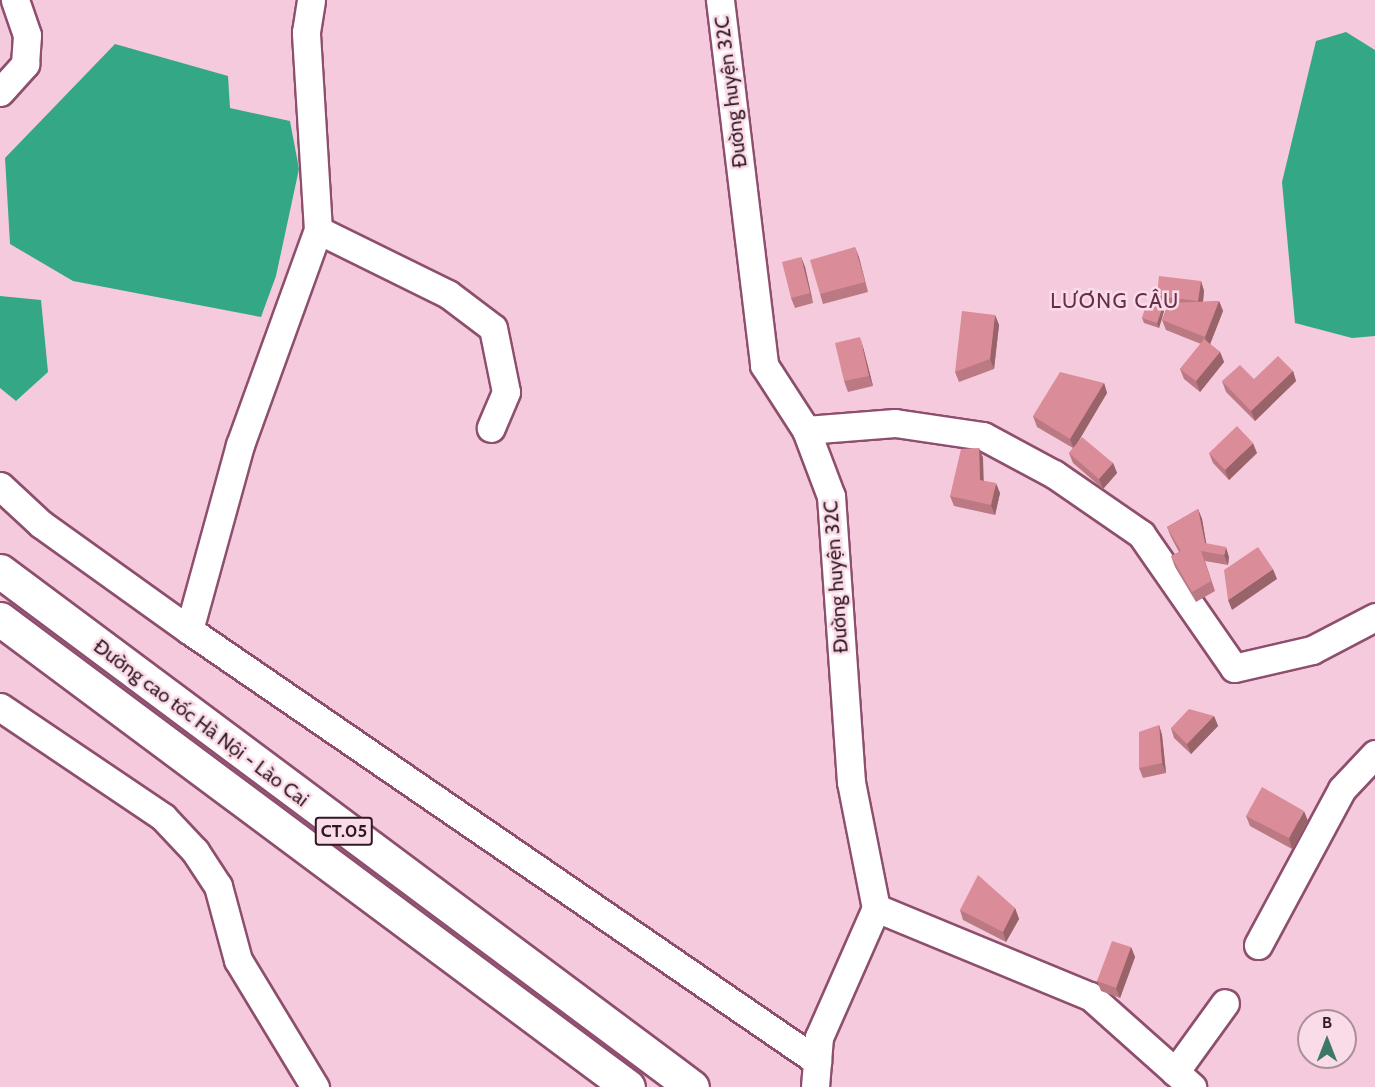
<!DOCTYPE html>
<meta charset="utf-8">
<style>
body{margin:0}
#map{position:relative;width:1375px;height:1087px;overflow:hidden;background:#f6cadd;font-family:Cabin,sans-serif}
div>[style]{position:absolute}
.water>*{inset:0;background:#34a787}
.roads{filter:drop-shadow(2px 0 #8e4f6e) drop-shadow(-2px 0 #8e4f6e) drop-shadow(0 2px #8e4f6e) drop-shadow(0 -2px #8e4f6e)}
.minor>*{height:27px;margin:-13.5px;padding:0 13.5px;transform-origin:13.5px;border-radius:13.5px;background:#fff}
.highway>*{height:33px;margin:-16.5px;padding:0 16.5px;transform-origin:16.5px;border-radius:16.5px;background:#fff}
.wall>*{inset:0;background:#bb7983}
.shaded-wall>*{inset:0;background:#99636a}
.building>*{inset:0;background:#da8d98}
span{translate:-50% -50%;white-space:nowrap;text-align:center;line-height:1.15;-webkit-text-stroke:5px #fadce9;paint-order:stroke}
.shield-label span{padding:2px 4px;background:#fadce9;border:2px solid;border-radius:4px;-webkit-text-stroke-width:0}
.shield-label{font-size:18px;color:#321824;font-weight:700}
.street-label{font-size:20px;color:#321824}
.neighbourhood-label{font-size:21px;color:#682d4b;letter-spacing:1.5px}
.north{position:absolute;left:1297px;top:1009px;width:60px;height:60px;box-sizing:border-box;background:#fadce9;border:2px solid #aa8e9a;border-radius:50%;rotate:0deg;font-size:16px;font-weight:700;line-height:24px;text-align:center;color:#321824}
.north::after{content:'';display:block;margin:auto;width:21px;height:27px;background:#3b7965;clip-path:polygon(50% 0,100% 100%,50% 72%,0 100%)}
</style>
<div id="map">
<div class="water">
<i style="clip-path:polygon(1346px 32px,1375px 50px,1375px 336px,1352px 338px,1295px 323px,1282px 182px,1316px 41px)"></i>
<i style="clip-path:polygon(115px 44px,228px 76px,230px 108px,290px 121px,299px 169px,276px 276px,261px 317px,73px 281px,10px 244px,5px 158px)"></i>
<i style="clip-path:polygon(0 296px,41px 300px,48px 372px,16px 401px,0 388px)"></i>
</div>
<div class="roads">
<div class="minor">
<i style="left:720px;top:0;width:368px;rotate:83.1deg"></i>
<i style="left:764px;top:365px;width:77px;rotate:57.1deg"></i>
<i style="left:806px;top:430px;width:71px;rotate:69.3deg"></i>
<i style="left:831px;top:496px;width:287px;rotate:86deg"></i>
<i style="left:851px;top:782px;width:128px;rotate:78.8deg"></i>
<i style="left:876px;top:908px;width:141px;rotate:113.8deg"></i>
<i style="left:819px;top:1037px;width:50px;rotate:94.6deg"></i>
<i style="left:0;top:92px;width:38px;rotate:-48deg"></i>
<i style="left:25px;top:64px;width:29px;rotate:-86deg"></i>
<i style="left:27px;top:35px;width:37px;rotate:-109deg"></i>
<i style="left:318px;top:230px;width:145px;rotate:26.2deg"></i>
<i style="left:448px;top:294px;width:56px;rotate:37.1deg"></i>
<i style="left:493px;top:328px;width:65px;rotate:78.5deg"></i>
<i style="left:506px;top:392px;width:39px;rotate:113deg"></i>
<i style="left:806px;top:430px;width:89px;rotate:-4.5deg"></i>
<i style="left:895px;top:423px;width:89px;rotate:8.4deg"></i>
<i style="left:983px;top:436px;width:81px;rotate:28.2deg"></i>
<i style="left:1054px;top:474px;width:106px;rotate:34.6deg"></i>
<i style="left:1141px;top:534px;width:163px;rotate:55.2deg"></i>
<i style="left:1234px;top:668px;width:80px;rotate:-13deg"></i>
<i style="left:1312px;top:650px;width:71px;rotate:-27.6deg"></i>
<i style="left:0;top:486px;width:56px;rotate:42.8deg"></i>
<i style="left:41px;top:524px;width:182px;rotate:35.6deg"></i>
<i style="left:189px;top:630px;width:762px;rotate:34.46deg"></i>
<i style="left:189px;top:630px;width:192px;rotate:-74.6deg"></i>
<i style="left:240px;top:445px;width:229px;rotate:-70.1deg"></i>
<i style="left:318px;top:230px;width:198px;rotate:-93.5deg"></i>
<i style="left:306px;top:32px;width:32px;rotate:-81deg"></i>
<i style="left:0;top:707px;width:197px;rotate:34deg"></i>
<i style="left:163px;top:817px;width:47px;rotate:46.7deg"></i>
<i style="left:195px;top:851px;width:42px;rotate:56.7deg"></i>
<i style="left:218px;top:886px;width:77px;rotate:74.9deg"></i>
<i style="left:238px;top:960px;width:149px;rotate:58.8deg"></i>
<i style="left:876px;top:908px;width:231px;rotate:22.4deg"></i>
<i style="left:1090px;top:996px;width:137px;rotate:41.7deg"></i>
<i style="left:1258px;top:945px;width:177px;rotate:-61.7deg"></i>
<i style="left:1342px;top:789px;width:48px;rotate:-46.7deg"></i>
<i style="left:1175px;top:1072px;width:85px;rotate:-54.1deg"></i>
</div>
<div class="highway">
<i style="left:0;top:571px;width:863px;rotate:36.71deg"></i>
<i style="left:0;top:619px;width:783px;rotate:36.69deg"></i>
</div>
</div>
<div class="wall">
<i style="clip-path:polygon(855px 247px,868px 292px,823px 304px,820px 294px)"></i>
<i style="clip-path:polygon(801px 257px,805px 267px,813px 303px,795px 308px,791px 298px)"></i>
<i style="clip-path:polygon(1201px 281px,1204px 291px,1203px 302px,1219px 301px,1223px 311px,1210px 344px,1220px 352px,1224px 362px,1200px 392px,1184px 379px,1180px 369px,1201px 344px,1166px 330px,1162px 320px,1167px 307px,1162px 306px,1164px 311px,1159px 328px,1144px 323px,1142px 318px,1160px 306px,1157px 296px)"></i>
<i style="clip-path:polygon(995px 315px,999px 325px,994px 369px,959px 382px,955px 372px)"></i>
<i style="clip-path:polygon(863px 347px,873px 386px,848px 392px,844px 381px)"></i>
<i style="clip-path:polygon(1293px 371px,1296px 381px,1255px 421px,1226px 392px,1222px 381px,1254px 379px)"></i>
<i style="clip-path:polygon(1104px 383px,1107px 393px,1077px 443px,1113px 463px,1117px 473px,1103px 489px,1073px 463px,1069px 453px,1073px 448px,1037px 427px,1033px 416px)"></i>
<i style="clip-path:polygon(979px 448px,983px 458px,983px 480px,1000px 493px,995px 515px,954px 506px,950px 496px)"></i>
<i style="clip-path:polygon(1209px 453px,1257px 453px,1229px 480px,1213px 463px)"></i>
<i style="clip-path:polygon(1198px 509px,1202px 519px,1206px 544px,1229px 557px,1228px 565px,1205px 561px,1215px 591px,1196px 602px,1175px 567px,1171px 556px,1179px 552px,1171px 537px,1167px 527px)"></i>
<i style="clip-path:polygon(1214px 716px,1218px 726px,1191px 754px,1174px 738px,1171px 728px)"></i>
<i style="clip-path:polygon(1159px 725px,1162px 735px,1166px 773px,1143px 778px,1139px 768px)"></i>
<i style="clip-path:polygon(1246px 816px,1308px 821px,1292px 849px,1250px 826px)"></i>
<i style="clip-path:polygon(1015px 908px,1019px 919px,1006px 942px,963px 920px,960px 910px)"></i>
<i style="clip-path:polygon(1131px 947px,1135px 957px,1120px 998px,1101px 991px,1097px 981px)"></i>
</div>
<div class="shaded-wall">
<i style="clip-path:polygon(855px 247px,859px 257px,868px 292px,865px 282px)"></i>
<i style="clip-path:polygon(801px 257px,805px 267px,813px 303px,810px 293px)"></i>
<i style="clip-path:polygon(1201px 281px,1204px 291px,1202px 311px,1198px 301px)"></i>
<i style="clip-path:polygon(1219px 301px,1223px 311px,1209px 347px,1205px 337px)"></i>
<i style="clip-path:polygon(1163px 306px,1164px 311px,1159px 328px,1157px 323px)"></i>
<i style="clip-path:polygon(995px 315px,999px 325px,994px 369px,990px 359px)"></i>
<i style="clip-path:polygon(860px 337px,863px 347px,873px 386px,869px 376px)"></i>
<i style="clip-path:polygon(1220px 352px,1224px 362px,1200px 392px,1196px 381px)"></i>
<i style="clip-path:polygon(1293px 371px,1296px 381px,1255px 421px,1251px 411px)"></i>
<i style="clip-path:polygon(1104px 383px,1107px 393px,1074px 449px,1070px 439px)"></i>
<i style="clip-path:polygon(1253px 443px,1257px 453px,1229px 480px,1225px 470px)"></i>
<i style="clip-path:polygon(979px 448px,983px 458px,984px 490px,980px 480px)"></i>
<i style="clip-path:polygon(1113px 463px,1117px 473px,1103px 489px,1099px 479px)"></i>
<i style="clip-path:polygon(996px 483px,1000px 493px,995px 515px,991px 505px)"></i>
<i style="clip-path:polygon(1198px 509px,1202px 519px,1208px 553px,1205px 543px)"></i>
<i style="clip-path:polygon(1226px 547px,1229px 557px,1228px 565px,1224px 555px)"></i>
<i style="clip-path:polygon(1273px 569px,1277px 579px,1232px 610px,1228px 600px)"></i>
<i style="clip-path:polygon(1214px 716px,1218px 726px,1191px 754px,1187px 744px)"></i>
<i style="clip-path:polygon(1159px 725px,1162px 735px,1166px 773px,1162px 763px)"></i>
<i style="clip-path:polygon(1304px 811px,1308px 821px,1292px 849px,1289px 838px)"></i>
<i style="clip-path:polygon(1015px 908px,1019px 919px,1006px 942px,1003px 932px)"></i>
<i style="clip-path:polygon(1131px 947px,1135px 957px,1120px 998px,1116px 988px)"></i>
</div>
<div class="building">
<i style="clip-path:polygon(855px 247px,865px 282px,820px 294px,810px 260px)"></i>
<i style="clip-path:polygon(801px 257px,810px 293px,791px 298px,782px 262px)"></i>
<i style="clip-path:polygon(1159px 276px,1201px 281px,1198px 301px,1157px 296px)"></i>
<i style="clip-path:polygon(1219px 301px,1205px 337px,1162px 320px,1169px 303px)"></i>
<i style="clip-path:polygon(1147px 302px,1163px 306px,1157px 323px,1142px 318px)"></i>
<i style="clip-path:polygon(962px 311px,995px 315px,990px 359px,955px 372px)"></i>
<i style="clip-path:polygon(860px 337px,869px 376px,844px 381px,835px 343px)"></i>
<i style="clip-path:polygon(1204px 339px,1220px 352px,1196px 381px,1180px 369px)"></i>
<i style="clip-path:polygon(1278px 356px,1293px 371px,1251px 411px,1222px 381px,1240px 365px,1254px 379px)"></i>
<i style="clip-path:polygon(1060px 372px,1104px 383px,1070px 439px,1033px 416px)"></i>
<i style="clip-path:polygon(1237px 426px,1253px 443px,1225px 470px,1209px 453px)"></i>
<i style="clip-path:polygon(1082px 437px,1113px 463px,1099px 479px,1069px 453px)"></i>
<i style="clip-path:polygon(979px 448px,980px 480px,996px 483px,991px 505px,950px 496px,961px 449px)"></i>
<i style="clip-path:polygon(1198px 509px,1205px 543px,1226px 547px,1224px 555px,1201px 551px,1211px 581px,1192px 592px,1171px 556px,1181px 551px,1167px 527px)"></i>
<i style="clip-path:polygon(1258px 547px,1273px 569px,1228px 600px,1224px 570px)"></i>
<i style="clip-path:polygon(1189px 709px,1214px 716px,1187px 744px,1171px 728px)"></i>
<i style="clip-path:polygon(1159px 725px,1162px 763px,1139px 768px,1139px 732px)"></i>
<i style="clip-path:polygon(1262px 787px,1304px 811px,1289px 838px,1246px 816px)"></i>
<i style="clip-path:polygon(978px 875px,1015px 908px,1003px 932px,960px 910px)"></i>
<i style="clip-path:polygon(1112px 941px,1131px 947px,1116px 988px,1097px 981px)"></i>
</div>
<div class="shield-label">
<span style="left:344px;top:831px">CT.05</span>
</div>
<div class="street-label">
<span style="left:731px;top:92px;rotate:-97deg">Đường huyện 32C</span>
<span style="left:836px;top:577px;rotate:-94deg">Đường huyện 32C</span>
<span style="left:201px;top:723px;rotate:37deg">Đường cao tốc Hà Nội - Lào Cai</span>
</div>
<div class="neighbourhood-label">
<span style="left:1115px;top:301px">LƯƠNG CÂU</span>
</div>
<div class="north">B</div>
</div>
